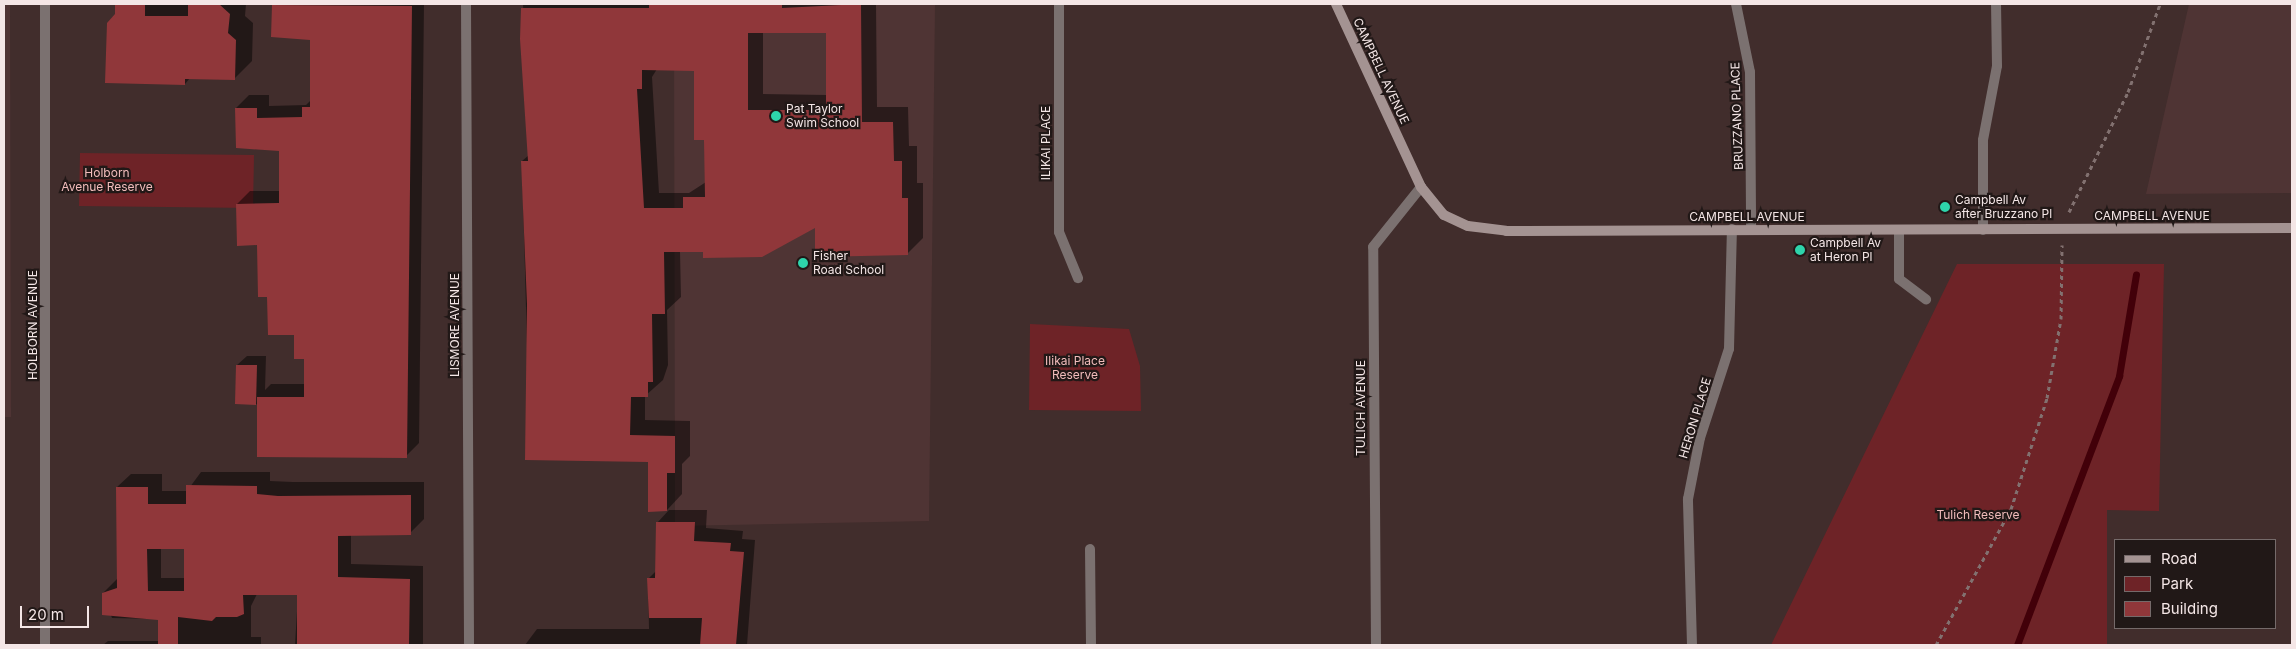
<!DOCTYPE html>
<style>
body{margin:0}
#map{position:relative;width:2296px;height:649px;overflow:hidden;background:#412d2c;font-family:Inter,sans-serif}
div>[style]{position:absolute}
.built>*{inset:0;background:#4f3434}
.green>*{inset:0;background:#6e2327}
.shadow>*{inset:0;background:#0007}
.stream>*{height:7px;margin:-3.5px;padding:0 3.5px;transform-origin:3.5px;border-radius:3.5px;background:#420009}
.building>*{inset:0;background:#90373a}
.path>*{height:3px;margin-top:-1.5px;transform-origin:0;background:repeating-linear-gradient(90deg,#827170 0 4px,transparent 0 8px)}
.service>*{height:10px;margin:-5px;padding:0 5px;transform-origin:5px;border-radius:5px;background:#7b7170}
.minor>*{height:10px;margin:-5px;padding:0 5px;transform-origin:5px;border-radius:5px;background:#7b7170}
.secondary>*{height:10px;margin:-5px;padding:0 5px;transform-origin:5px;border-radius:5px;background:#a49392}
.dots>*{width:14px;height:14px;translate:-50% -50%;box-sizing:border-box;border:2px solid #211817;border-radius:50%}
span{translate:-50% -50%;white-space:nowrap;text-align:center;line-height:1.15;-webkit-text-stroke:4.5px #211817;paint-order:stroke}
.street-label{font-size:12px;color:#f4e6e6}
.poi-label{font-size:12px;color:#f4e6e6}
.left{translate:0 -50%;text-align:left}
.park-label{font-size:12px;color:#f1bcbb}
.frame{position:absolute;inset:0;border:5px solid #f4e6e6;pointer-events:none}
.legend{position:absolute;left:2114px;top:539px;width:162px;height:90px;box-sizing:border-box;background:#211817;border:1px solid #756a6a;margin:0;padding:6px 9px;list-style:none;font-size:15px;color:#f4e6e6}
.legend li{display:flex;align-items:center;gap:10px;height:25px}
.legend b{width:25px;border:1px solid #756a6a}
.scale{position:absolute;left:20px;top:606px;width:69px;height:22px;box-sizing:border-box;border:2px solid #f4e6e6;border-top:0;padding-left:6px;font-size:15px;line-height:18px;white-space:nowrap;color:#f4e6e6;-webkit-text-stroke:4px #211817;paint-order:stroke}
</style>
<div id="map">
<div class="built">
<i style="clip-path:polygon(4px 4px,10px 4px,11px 417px,4px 417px)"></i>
<i style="clip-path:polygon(674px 4px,935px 4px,929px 521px,675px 526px)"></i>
<i style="clip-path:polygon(2189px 4px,2292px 4px,2292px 193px,2146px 194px)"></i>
</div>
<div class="green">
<i style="clip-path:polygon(80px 153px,254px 155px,253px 208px,79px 206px)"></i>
<i style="clip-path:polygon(1957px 264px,2164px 264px,2159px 511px,2107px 510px,2107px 645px,1771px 645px)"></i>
<i style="clip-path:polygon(1030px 324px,1129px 329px,1140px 366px,1141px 411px,1029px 410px)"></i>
</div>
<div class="shadow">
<i style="clip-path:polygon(116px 4px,246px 4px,245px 16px,253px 23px,252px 61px,234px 79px,190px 78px,185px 84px,116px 14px)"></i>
<i style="clip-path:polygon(274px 4px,424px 4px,419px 443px,406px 456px,256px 404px,237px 365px,247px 356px,266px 356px,265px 390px,271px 384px,305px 384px,305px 358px,296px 333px,268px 296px,259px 244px,237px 204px,250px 191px,280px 191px,280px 150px,236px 108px,249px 95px,269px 95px,269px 106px,306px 105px,311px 100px,311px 39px,273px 36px)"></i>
<i style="clip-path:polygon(evenodd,523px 4px,876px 4px,877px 107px,908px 107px,909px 146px,917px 146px,917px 183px,923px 183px,923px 238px,907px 254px,816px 225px,704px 251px,680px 251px,681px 297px,667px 310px,668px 365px,663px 380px,645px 396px,645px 420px,690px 421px,690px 456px,682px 464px,682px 494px,667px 510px,649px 461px,528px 382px,522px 161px,529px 155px,523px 4px,763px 32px,827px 32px,827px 95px,763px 94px,763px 32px,523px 4px,657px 69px,695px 69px,705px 138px,706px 182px,689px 193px,659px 193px,652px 77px,657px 69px)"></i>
<i style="clip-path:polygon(2292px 37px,2292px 120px,2291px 120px,2291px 38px)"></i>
<i style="clip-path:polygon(evenodd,201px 472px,270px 472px,270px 481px,293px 482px,424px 482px,424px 519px,410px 533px,351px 535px,351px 564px,423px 566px,423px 645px,295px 645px,298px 594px,257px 594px,251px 606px,251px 637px,261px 637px,261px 645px,103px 645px,108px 641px,160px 641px,160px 619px,112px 618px,103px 593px,117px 579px,117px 487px,131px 474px,162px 474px,162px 491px,187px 491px,201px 472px,161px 548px,185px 548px,185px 578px,161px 578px,161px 548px)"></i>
<i style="clip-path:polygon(669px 510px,707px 510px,706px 528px,743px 531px,742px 539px,755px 540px,747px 645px,525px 645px,537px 629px,649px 629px,648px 579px,657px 570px,657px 523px)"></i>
</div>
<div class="stream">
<i style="left:2017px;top:645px;width:288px;rotate:-69.2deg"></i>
<i style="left:2119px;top:376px;width:103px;rotate:-80.5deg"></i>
</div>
<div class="building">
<i style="clip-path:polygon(188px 4px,219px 4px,230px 14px,228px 33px,236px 40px,235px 80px,185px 79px,185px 85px,105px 83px,107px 23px,115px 14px,115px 5px,145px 5px,145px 16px,188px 16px)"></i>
<i style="clip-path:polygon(evenodd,649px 4px,782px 4px,782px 8px,861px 4px,862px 122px,893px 122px,894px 161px,902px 161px,902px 198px,908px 198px,908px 255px,815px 257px,815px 228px,762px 257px,703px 258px,703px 252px,664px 252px,665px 314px,652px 314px,653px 382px,648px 382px,648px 397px,631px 397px,630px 435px,675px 436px,675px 473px,667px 473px,667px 511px,648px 512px,648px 462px,525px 460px,527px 304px,521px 161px,528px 161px,520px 39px,521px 8px,649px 8px,649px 4px,748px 33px,826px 33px,826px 110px,748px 110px,748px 33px,649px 4px,642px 70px,694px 71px,694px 140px,704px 140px,705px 197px,683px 197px,683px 208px,644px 208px,637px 89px,642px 89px,642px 70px)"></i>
<i style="clip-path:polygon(272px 5px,412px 6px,407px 458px,257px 457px,257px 397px,304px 397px,304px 359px,294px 359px,294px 335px,268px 335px,267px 297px,258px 297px,257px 245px,237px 246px,236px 204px,279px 203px,279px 151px,236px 148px,235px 108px,257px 108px,257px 118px,302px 117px,302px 107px,310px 107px,310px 40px,271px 37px)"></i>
<i style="clip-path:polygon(236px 365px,257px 365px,256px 405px,235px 404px)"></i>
<i style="clip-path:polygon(evenodd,186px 485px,257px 486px,257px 494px,278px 496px,411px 495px,411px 535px,338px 536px,338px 577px,410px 579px,409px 645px,297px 645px,297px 595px,243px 595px,244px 614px,237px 617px,216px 617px,212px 621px,178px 617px,178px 645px,158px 645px,158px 620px,102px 615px,102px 593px,117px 588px,116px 487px,148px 487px,148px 504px,186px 504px,186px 485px,147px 549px,184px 549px,184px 591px,148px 591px,147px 549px)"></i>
<i style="clip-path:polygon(656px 522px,695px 522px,694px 541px,731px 543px,730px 551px,744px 552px,736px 645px,700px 645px,702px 618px,649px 618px,647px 578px,655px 578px)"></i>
</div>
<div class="path">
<i style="left:2069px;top:212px;width:134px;rotate:-63.8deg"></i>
<i style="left:2128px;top:92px;width:94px;rotate:-70deg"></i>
<i style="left:1936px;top:645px;width:155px;rotate:-61.1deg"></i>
<i style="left:2011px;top:509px;width:117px;rotate:-72deg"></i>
<i style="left:2047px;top:398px;width:80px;rotate:-80deg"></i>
<i style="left:2061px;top:319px;width:74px;rotate:-89.2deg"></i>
</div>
<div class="service">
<i style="left:1899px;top:230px;width:49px;rotate:90deg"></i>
<i style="left:1899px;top:279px;width:34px;rotate:37deg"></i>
</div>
<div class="minor">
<i style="left:466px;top:4px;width:641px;rotate:89.73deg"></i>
<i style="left:1059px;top:4px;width:228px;rotate:90deg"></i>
<i style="left:1059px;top:232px;width:50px;rotate:67.6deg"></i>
<i style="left:1736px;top:4px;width:69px;rotate:78.4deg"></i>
<i style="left:1750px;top:72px;width:157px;rotate:89.6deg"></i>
<i style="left:1983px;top:230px;width:90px;rotate:-90deg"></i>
<i style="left:1983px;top:140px;width:75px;rotate:-79.3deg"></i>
<i style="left:1997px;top:66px;width:62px;rotate:-90.9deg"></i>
<i style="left:1090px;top:549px;width:96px;rotate:89.4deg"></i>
<i style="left:45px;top:645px;width:641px;rotate:-90deg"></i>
<i style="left:1376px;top:645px;width:398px;rotate:-90.4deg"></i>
<i style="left:1373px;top:247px;width:77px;rotate:-51.3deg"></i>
<i style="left:1692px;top:645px;width:146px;rotate:-91.6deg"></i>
<i style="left:1688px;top:499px;width:62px;rotate:-78.9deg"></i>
<i style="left:1700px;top:438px;width:94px;rotate:-72deg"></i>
<i style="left:1729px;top:349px;width:120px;rotate:-88.6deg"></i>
</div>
<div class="secondary">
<i style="left:1336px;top:4px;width:202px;rotate:65.1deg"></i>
<i style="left:1421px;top:187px;width:36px;rotate:51deg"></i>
<i style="left:1444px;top:215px;width:26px;rotate:25deg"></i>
<i style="left:1468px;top:226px;width:38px;rotate:7deg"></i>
<i style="left:1506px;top:231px;width:786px;rotate:-0.22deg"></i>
</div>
<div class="dots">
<i style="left:776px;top:116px;background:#2ed4ab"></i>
<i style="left:1945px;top:207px;background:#2ed4ab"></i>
<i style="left:1800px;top:250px;background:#2ed4ab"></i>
<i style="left:803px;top:263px;background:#2ed4ab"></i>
</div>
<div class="street-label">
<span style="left:1381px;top:71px;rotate:65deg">CAMPBELL AVENUE</span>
<span style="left:1737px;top:116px;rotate:-92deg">BRUZZANO PLACE</span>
<span style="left:1046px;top:143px;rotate:-90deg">ILIKAI PLACE</span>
<span style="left:2152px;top:216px">CAMPBELL AVENUE</span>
<span style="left:1747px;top:217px">CAMPBELL AVENUE</span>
<span style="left:33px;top:325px;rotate:-90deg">HOLBORN AVENUE</span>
<span style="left:455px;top:325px;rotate:-90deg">LISMORE AVENUE</span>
<span style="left:1361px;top:408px;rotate:-90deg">TULICH AVENUE</span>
<span style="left:1695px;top:418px;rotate:-73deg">HERON PLACE</span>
</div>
<div class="poi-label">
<span class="left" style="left:786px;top:116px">Pat Taylor<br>Swim School</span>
<span class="left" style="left:1955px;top:207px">Campbell Av<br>after Bruzzano Pl</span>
<span class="left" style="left:1810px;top:250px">Campbell Av<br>at Heron Pl</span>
<span class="left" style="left:813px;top:263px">Fisher<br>Road School</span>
</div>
<div class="park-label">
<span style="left:107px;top:180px">Holborn<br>Avenue Reserve</span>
<span style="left:1075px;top:368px">Ilikai Place<br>Reserve</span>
<span style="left:1978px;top:515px">Tulich Reserve</span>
</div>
<div class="frame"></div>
<ul class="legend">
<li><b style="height:6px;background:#a49392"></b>Road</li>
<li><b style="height:14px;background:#6e2327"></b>Park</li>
<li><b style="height:14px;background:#90373a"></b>Building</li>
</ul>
<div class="scale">20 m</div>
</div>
